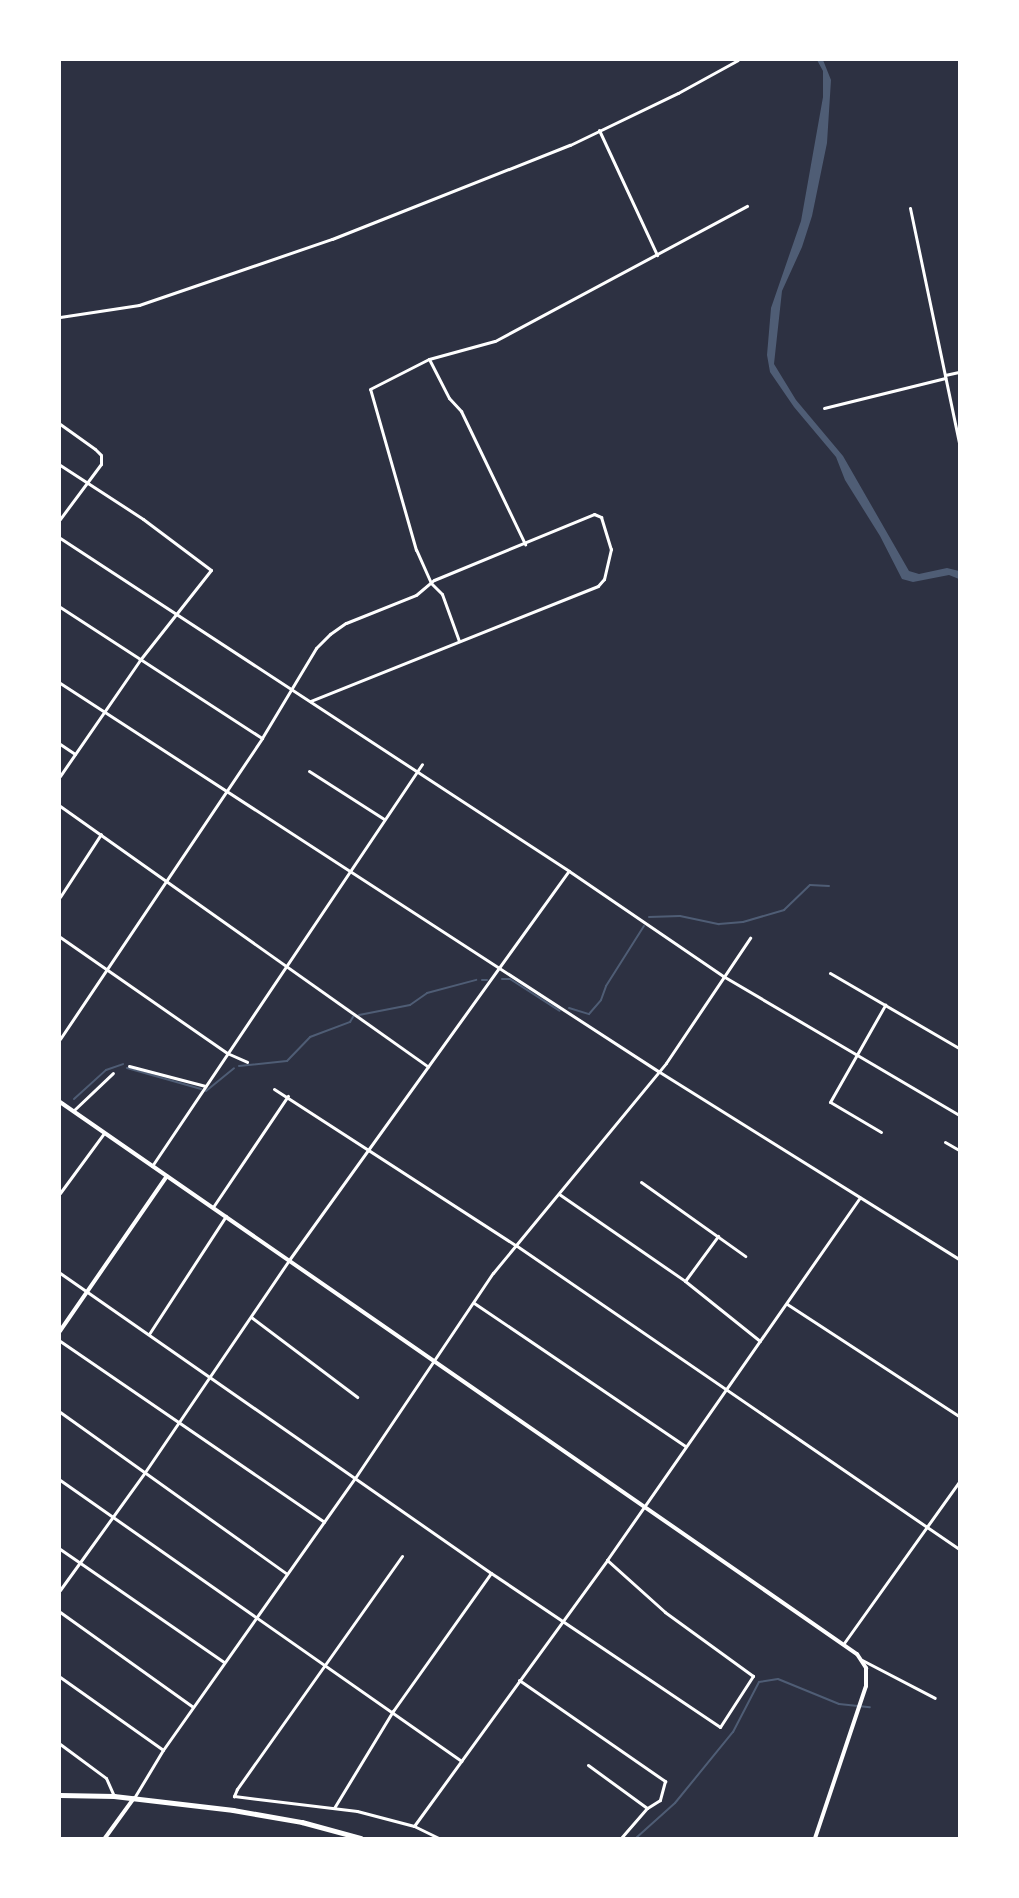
<!DOCTYPE html>
<style>
body{margin:0}
#map{position:relative;width:1019px;height:1898px;overflow:hidden;background:#2d3142;font-family:Barlow,sans-serif}
div>[style]{position:absolute}
.water>*{inset:0;background:#4f5d75}
.stream>*{height:2px;margin:-1px;padding:0 1px;transform-origin:1px;border-radius:1px;background:#4f5d75}
.minor>*{height:3px;margin:-1.5px;padding:0 1.5px;transform-origin:1.5px;border-radius:1.5px;background:#fff}
.tertiary>*{height:4px;margin:-2px;padding:0 2px;transform-origin:2px;border-radius:2px;background:#fff}
.secondary>*{height:4.5px;margin:-2.25px;padding:0 2.25px;transform-origin:2.25px;border-radius:2.25px;background:#fff}
span{translate:-50% -50%;white-space:nowrap;text-align:center;line-height:1.15;-webkit-text-stroke:5px #fff;paint-order:stroke}
.frame{position:absolute;inset:0;border:61px solid #fff;pointer-events:none}
</style>
<div id="map">
<div class="water">
<i style="clip-path:polygon(817px 60px,823px 60px,831px 80px,827px 143px,812px 216px,802px 247px,782px 291px,774px 364px,796px 400px,843px 456px,909px 571px,919px 574px,947px 568px,959px 571px,959px 579px,949px 575px,913px 582px,902px 579px,880px 536px,845px 480px,836px 457px,794px 407px,770px 372px,767px 355px,771px 308px,801px 221px,823px 97px,823px 71px)"></i>
</div>
<div class="stream">
<i style="left:649px;top:917px;width:31px;rotate:-2deg"></i>
<i style="left:680px;top:916px;width:40px;rotate:12deg"></i>
<i style="left:719px;top:924px;width:24px;rotate:-5deg"></i>
<i style="left:743px;top:922px;width:43px;rotate:-16.3deg"></i>
<i style="left:784px;top:910px;width:36px;rotate:-44deg"></i>
<i style="left:810px;top:885px;width:19px;rotate:3deg"></i>
<i style="left:502px;top:979px;width:8px"></i>
<i style="left:510px;top:979px;width:59px;rotate:32.6deg"></i>
<i style="left:482px;top:980px;width:5px"></i>
<i style="left:569px;top:1008px;width:21px;rotate:17deg"></i>
<i style="left:589px;top:1014px;width:18px;rotate:-49deg"></i>
<i style="left:601px;top:1000px;width:15px;rotate:-70deg"></i>
<i style="left:606px;top:986px;width:71px;rotate:-57.7deg"></i>
<i style="left:359px;top:1015px;width:52px;rotate:-11.1deg"></i>
<i style="left:410px;top:1005px;width:21px;rotate:-35deg"></i>
<i style="left:427px;top:993px;width:51px;rotate:-14.9deg"></i>
<i style="left:239px;top:1066px;width:48px;rotate:-5.9deg"></i>
<i style="left:287px;top:1061px;width:33px;rotate:-46deg"></i>
<i style="left:310px;top:1037px;width:43px;rotate:-20.6deg"></i>
<i style="left:350px;top:1022px;width:6px;rotate:-59deg"></i>
<i style="left:127px;top:1068px;width:77px;rotate:15.8deg"></i>
<i style="left:206px;top:1091px;width:36px;rotate:-39deg"></i>
<i style="left:74px;top:1099px;width:43px;rotate:-42.2deg"></i>
<i style="left:106px;top:1070px;width:18px;rotate:-19deg"></i>
<i style="left:636px;top:1838px;width:52px;rotate:-41.9deg"></i>
<i style="left:675px;top:1803px;width:92px;rotate:-50.8deg"></i>
<i style="left:733px;top:1732px;width:56px;rotate:-62.5deg"></i>
<i style="left:759px;top:1682px;width:19px;rotate:-9deg"></i>
<i style="left:778px;top:1679px;width:66px;rotate:22.3deg"></i>
<i style="left:839px;top:1704px;width:31px;rotate:6deg"></i>
</div>
<div class="minor">
<i style="left:599px;top:130px;width:138px;rotate:65.1deg"></i>
<i style="left:910px;top:208px;width:240px;rotate:78.2deg"></i>
<i style="left:60px;top:317px;width:80px;rotate:-8.6deg"></i>
<i style="left:139px;top:305px;width:204px;rotate:-18.9deg"></i>
<i style="left:332px;top:239px;width:256px;rotate:-21.6deg"></i>
<i style="left:570px;top:145px;width:120px;rotate:-25.7deg"></i>
<i style="left:678px;top:93px;width:68px;rotate:-28.8deg"></i>
<i style="left:429px;top:359px;width:44px;rotate:62.9deg"></i>
<i style="left:449px;top:398px;width:18px;rotate:47deg"></i>
<i style="left:461px;top:411px;width:148px;rotate:64.3deg"></i>
<i style="left:945px;top:375px;width:14px;rotate:-12deg"></i>
<i style="left:824px;top:408px;width:125px;rotate:-13.9deg"></i>
<i style="left:60px;top:424px;width:43px;rotate:35.5deg"></i>
<i style="left:95px;top:449px;width:8px;rotate:45deg"></i>
<i style="left:101px;top:455px;width:9px;rotate:90deg"></i>
<i style="left:101px;top:464px;width:69px;rotate:126.7deg"></i>
<i style="left:60px;top:465px;width:99px;rotate:33deg"></i>
<i style="left:143px;top:519px;width:85px;rotate:36.9deg"></i>
<i style="left:211px;top:570px;width:115px;rotate:128.3deg"></i>
<i style="left:140px;top:660px;width:141px;rotate:124.6deg"></i>
<i style="left:60px;top:538px;width:608px;rotate:33.19deg"></i>
<i style="left:569px;top:871px;width:186px;rotate:34.3deg"></i>
<i style="left:723px;top:976px;width:274px;rotate:30.5deg"></i>
<i style="left:60px;top:607px;width:241px;rotate:33deg"></i>
<i style="left:459px;top:641px;width:50px;rotate:-109.9deg"></i>
<i style="left:442px;top:594px;width:16px;rotate:-135deg"></i>
<i style="left:431px;top:583px;width:36px;rotate:-114deg"></i>
<i style="left:416px;top:550px;width:167px;rotate:-105.9deg"></i>
<i style="left:370px;top:389px;width:66px;rotate:-27deg"></i>
<i style="left:429px;top:359px;width:68px;rotate:-15.3deg"></i>
<i style="left:495px;top:341px;width:286px;rotate:-28.2deg"></i>
<i style="left:60px;top:683px;width:713px;rotate:32.98deg"></i>
<i style="left:658px;top:1071px;width:355px;rotate:32deg"></i>
<i style="left:60px;top:744px;width:18px;rotate:34deg"></i>
<i style="left:309px;top:771px;width:89px;rotate:32.6deg"></i>
<i style="left:60px;top:806px;width:451px;rotate:35.3deg"></i>
<i style="left:60px;top:897px;width:75px;rotate:-56.9deg"></i>
<i style="left:60px;top:937px;width:203px;rotate:34.8deg"></i>
<i style="left:227px;top:1053px;width:22px;rotate:24deg"></i>
<i style="left:830px;top:973px;width:149px;rotate:30.2deg"></i>
<i style="left:60px;top:1039px;width:362px;rotate:-56.1deg"></i>
<i style="left:262px;top:738px;width:105px;rotate:-59deg"></i>
<i style="left:316px;top:648px;width:20px;rotate:-45deg"></i>
<i style="left:330px;top:634px;width:19px;rotate:-35deg"></i>
<i style="left:346px;top:623px;width:75px;rotate:-21.8deg"></i>
<i style="left:416px;top:595px;width:23px;rotate:-40deg"></i>
<i style="left:434px;top:580px;width:173px;rotate:-22.4deg"></i>
<i style="left:594px;top:514px;width:8px;rotate:23deg"></i>
<i style="left:601px;top:517px;width:34px;rotate:73deg"></i>
<i style="left:611px;top:549px;width:31px;rotate:103deg"></i>
<i style="left:604px;top:579px;width:9px;rotate:131deg"></i>
<i style="left:598px;top:586px;width:310px;rotate:158.2deg"></i>
<i style="left:129px;top:1066px;width:79px;rotate:14.7deg"></i>
<i style="left:274px;top:1089px;width:289px;rotate:32.9deg"></i>
<i style="left:517px;top:1246px;width:536px;rotate:34.43deg"></i>
<i style="left:73px;top:1111px;width:55px;rotate:-43.5deg"></i>
<i style="left:881px;top:1132px;width:59px;rotate:-149.5deg"></i>
<i style="left:830px;top:1102px;width:112px;rotate:-60.4deg"></i>
<i style="left:945px;top:1142px;width:16px;rotate:30deg"></i>
<i style="left:152px;top:1166px;width:484px;rotate:-56.1deg"></i>
<i style="left:641px;top:1182px;width:128px;rotate:35.4deg"></i>
<i style="left:60px;top:1193px;width:74px;rotate:-53.7deg"></i>
<i style="left:559px;top:1194px;width:153px;rotate:34.6deg"></i>
<i style="left:685px;top:1281px;width:96px;rotate:38.7deg"></i>
<i style="left:213px;top:1207px;width:134px;rotate:-56deg"></i>
<i style="left:60px;top:1273px;width:525px;rotate:34.84deg"></i>
<i style="left:491px;top:1573px;width:276px;rotate:33.9deg"></i>
<i style="left:720px;top:1727px;width:61px;rotate:-57.1deg"></i>
<i style="left:753px;top:1676px;width:109px;rotate:-144deg"></i>
<i style="left:665px;top:1612px;width:78px;rotate:-138.1deg"></i>
<i style="left:685px;top:1281px;width:56px;rotate:-53.7deg"></i>
<i style="left:474px;top:1303px;width:255px;rotate:34.1deg"></i>
<i style="left:787px;top:1304px;width:205px;rotate:33.1deg"></i>
<i style="left:251px;top:1317px;width:133px;rotate:37deg"></i>
<i style="left:149px;top:1334px;width:141px;rotate:-56.9deg"></i>
<i style="left:60px;top:1341px;width:320px;rotate:34.4deg"></i>
<i style="left:60px;top:1412px;width:277px;rotate:35.5deg"></i>
<i style="left:60px;top:1480px;width:490px;rotate:35deg"></i>
<i style="left:60px;top:1549px;width:199px;rotate:34.6deg"></i>
<i style="left:402px;top:1556px;width:286px;rotate:125.3deg"></i>
<i style="left:237px;top:1789px;width:8px;rotate:113deg"></i>
<i style="left:234px;top:1796px;width:124px;rotate:7deg"></i>
<i style="left:357px;top:1811px;width:59px;rotate:14.7deg"></i>
<i style="left:414px;top:1826px;width:28px;rotate:26deg"></i>
<i style="left:60px;top:1590px;width:145px;rotate:-54.2deg"></i>
<i style="left:145px;top:1472px;width:256px;rotate:-55.8deg"></i>
<i style="left:289px;top:1260px;width:479px;rotate:-54.3deg"></i>
<i style="left:60px;top:1612px;width:163px;rotate:35.5deg"></i>
<i style="left:844px;top:1643px;width:198px;rotate:-54.5deg"></i>
<i style="left:862px;top:1660px;width:82px;rotate:27.5deg"></i>
<i style="left:60px;top:1677px;width:126px;rotate:35.3deg"></i>
<i style="left:519px;top:1680px;width:178px;rotate:34.7deg"></i>
<i style="left:665px;top:1781px;width:20px;rotate:105deg"></i>
<i style="left:660px;top:1800px;width:15px;rotate:148deg"></i>
<i style="left:647px;top:1808px;width:40px;rotate:131deg"></i>
<i style="left:60px;top:1744px;width:57px;rotate:36.5deg"></i>
<i style="left:106px;top:1778px;width:20px;rotate:66deg"></i>
<i style="left:588px;top:1765px;width:73px;rotate:36.1deg"></i>
<i style="left:134px;top:1798px;width:56px;rotate:-58.9deg"></i>
<i style="left:163px;top:1750px;width:333px;rotate:-54.8deg"></i>
<i style="left:355px;top:1478px;width:247px;rotate:-56.1deg"></i>
<i style="left:493px;top:1273px;width:272px;rotate:-50.5deg"></i>
<i style="left:666px;top:1063px;width:151px;rotate:-56.1deg"></i>
<i style="left:334px;top:1808px;width:114px;rotate:-58.7deg"></i>
<i style="left:393px;top:1711px;width:169px;rotate:-54.6deg"></i>
<i style="left:414px;top:1826px;width:329px;rotate:-54deg"></i>
<i style="left:607px;top:1560px;width:442px;rotate:-55.1deg"></i>
</div>
<div class="tertiary">
<i style="left:60px;top:1102px;width:969px;rotate:34.71deg"></i>
<i style="left:857px;top:1654px;width:17px;rotate:57deg"></i>
<i style="left:866px;top:1668px;width:18px;rotate:90deg"></i>
<i style="left:866px;top:1686px;width:160px;rotate:108.5deg"></i>
<i style="left:60px;top:1331px;width:188px;rotate:-55.4deg"></i>
<i style="left:105px;top:1838px;width:49px;rotate:-54.1deg"></i>
</div>
<div class="secondary">
<i style="left:60px;top:1795px;width:54px;rotate:1.1deg"></i>
<i style="left:114px;top:1796px;width:120px;rotate:6.7deg"></i>
<i style="left:233px;top:1810px;width:70px;rotate:9.9deg"></i>
<i style="left:302px;top:1822px;width:61px;rotate:15.2deg"></i>
</div>
<div class="frame"></div>
</div>
